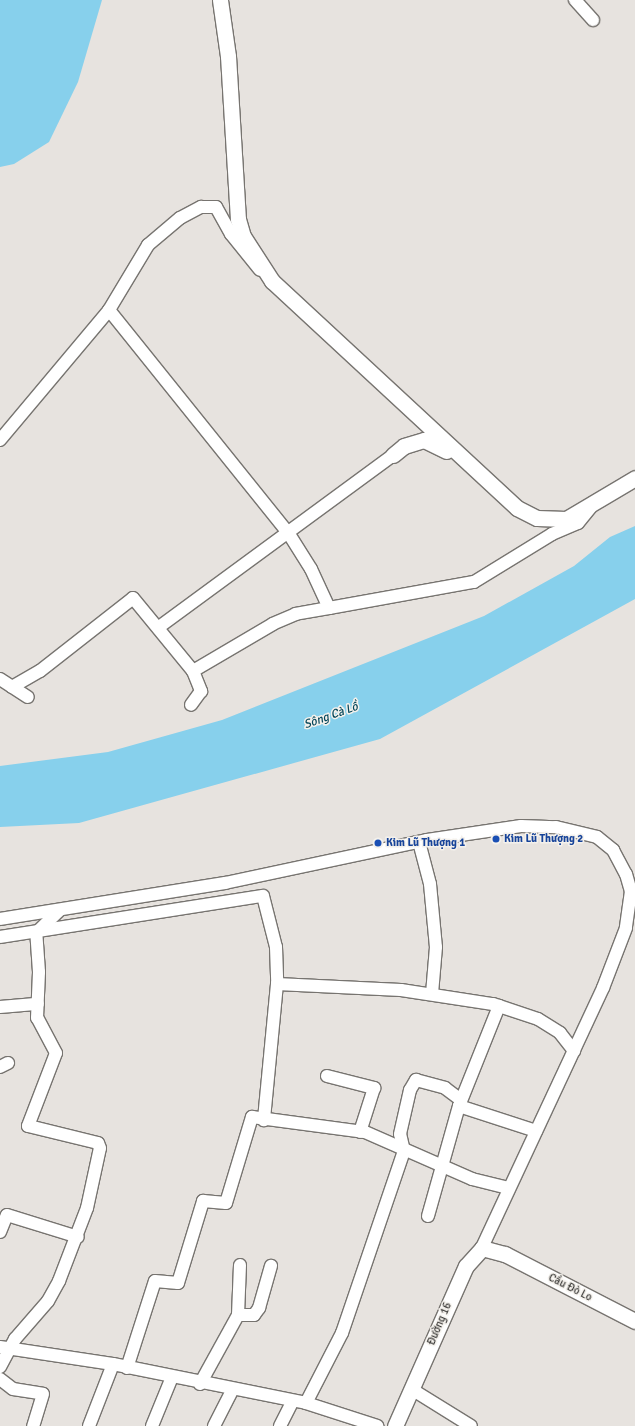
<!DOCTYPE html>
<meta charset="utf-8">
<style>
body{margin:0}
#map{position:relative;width:635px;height:1426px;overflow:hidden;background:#e7e3df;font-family:Signika,sans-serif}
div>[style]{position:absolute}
.water>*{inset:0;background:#87d0ec}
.roads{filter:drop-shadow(1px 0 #777470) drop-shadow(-1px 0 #777470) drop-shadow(0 1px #777470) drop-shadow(0 -1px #777470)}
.minor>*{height:12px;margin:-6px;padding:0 6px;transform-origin:6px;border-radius:6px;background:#fff}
.major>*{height:15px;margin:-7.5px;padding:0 7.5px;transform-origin:7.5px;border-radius:7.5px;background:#fff}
.dots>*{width:11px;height:11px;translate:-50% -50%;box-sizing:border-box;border:2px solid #f4f1ec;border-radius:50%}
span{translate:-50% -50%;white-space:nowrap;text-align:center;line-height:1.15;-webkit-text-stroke:3px #f4f1ec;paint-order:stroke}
.transit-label{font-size:11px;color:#164399;font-weight:700}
.left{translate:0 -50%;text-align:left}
.street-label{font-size:11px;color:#393836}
.water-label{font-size:12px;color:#04465a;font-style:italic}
</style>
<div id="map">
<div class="water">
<i style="clip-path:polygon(0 0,102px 0,78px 82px,49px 142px,14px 164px,0 167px)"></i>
<i style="clip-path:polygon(635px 526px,635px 599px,380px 739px,79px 823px,0 827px,0 766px,108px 752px,222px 720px,484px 616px,574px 566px,610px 537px)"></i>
</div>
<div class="roads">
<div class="minor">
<i style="left:575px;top:0;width:27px;rotate:48deg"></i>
<i style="left:109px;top:310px;width:287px;rotate:51.2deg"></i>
<i style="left:289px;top:534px;width:41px;rotate:57.8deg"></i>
<i style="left:311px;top:569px;width:43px;rotate:65.2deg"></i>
<i style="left:329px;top:608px;width:34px;rotate:170deg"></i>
<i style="left:296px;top:614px;width:25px;rotate:157deg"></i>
<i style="left:273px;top:624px;width:93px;rotate:149.6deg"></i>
<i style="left:0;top:440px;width:170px;rotate:-50deg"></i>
<i style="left:109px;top:310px;width:76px;rotate:-59deg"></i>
<i style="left:148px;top:245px;width:42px;rotate:-40.2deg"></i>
<i style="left:180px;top:218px;width:24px;rotate:-28deg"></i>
<i style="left:201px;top:207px;width:15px"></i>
<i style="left:216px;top:207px;width:31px;rotate:61deg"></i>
<i style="left:231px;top:234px;width:46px;rotate:51.1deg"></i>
<i style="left:329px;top:608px;width:147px;rotate:-10.2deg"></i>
<i style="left:474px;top:582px;width:92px;rotate:-31.6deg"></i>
<i style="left:552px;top:534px;width:28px;rotate:-23deg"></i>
<i style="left:578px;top:523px;width:22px;rotate:-51deg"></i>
<i style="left:159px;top:627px;width:290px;rotate:-36.3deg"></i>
<i style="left:0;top:679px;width:33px;rotate:33deg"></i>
<i style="left:12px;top:687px;width:32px;rotate:-30deg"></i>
<i style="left:40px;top:671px;width:118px;rotate:-38.1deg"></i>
<i style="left:133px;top:598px;width:94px;rotate:50.6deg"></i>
<i style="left:193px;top:671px;width:22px;rotate:68deg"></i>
<i style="left:201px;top:691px;width:17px;rotate:126deg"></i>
<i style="left:419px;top:842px;width:43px;rotate:75.3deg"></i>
<i style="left:430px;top:884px;width:63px;rotate:84.6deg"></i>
<i style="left:436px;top:947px;width:47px;rotate:94.9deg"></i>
<i style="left:263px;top:896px;width:53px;rotate:75.7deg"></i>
<i style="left:276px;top:947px;width:37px;rotate:88deg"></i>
<i style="left:277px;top:984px;width:137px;rotate:95.5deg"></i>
<i style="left:0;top:919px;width:228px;rotate:-9.1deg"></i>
<i style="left:225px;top:883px;width:207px;rotate:-12deg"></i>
<i style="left:427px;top:840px;width:95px;rotate:-8.5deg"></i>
<i style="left:521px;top:826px;width:35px;rotate:2deg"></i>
<i style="left:556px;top:827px;width:42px;rotate:13.7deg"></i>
<i style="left:597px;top:837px;width:21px;rotate:39deg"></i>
<i style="left:613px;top:850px;width:27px;rotate:62deg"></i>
<i style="left:626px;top:874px;width:18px;rotate:74deg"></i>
<i style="left:631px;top:891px;width:37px;rotate:98deg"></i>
<i style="left:626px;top:928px;width:64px;rotate:111deg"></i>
<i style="left:603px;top:988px;width:287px;rotate:115deg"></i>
<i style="left:0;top:937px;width:266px;rotate:-8.9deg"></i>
<i style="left:277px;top:984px;width:124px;rotate:2.8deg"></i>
<i style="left:401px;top:990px;width:93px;rotate:8.7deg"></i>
<i style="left:493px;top:1004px;width:47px;rotate:18.4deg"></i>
<i style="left:538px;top:1019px;width:26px;rotate:32deg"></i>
<i style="left:560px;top:1033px;width:23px;rotate:52deg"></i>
<i style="left:0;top:1007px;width:38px;rotate:-5deg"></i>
<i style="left:0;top:1067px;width:9px;rotate:-27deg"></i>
<i style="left:327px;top:1076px;width:49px;rotate:14.3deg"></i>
<i style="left:374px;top:1088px;width:46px;rotate:107.7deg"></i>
<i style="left:459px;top:1106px;width:81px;rotate:18deg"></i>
<i style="left:428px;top:1216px;width:114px;rotate:-74.3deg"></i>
<i style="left:459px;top:1106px;width:108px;rotate:-68.2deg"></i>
<i style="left:0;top:1232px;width:18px;rotate:-68deg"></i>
<i style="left:7px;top:1215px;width:74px;rotate:17.2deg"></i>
<i style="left:238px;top:1315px;width:16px"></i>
<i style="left:254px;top:1315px;width:9px;rotate:-54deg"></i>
<i style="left:259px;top:1308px;width:44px;rotate:-74.1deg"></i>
<i style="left:0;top:1347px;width:114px;rotate:8.6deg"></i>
<i style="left:113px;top:1364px;width:197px;rotate:11.4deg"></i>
<i style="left:306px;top:1403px;width:75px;rotate:17.9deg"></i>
<i style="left:0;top:1367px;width:32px;rotate:-62deg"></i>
<i style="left:15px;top:1339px;width:50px;rotate:-49deg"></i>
<i style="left:48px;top:1301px;width:23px;rotate:-61deg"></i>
<i style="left:59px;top:1281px;width:78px;rotate:-69deg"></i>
<i style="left:87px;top:1208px;width:61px;rotate:-77.8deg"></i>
<i style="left:100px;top:1148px;width:5px;rotate:-112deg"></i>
<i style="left:98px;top:1143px;width:72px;rotate:-166.3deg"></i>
<i style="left:28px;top:1126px;width:78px;rotate:-69deg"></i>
<i style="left:56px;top:1053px;width:40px;rotate:-118deg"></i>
<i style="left:37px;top:1018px;width:46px;rotate:-87.5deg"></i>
<i style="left:39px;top:972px;width:39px;rotate:-94deg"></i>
<i style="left:36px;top:933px;width:33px;rotate:-44deg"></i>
<i style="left:127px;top:1368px;width:91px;rotate:-72.2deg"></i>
<i style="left:155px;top:1281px;width:23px;rotate:5deg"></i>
<i style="left:178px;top:1283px;width:86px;rotate:-73deg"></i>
<i style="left:203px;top:1201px;width:23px;rotate:5deg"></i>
<i style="left:226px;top:1203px;width:90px;rotate:-73.2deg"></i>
<i style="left:252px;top:1117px;width:114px;rotate:7.6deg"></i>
<i style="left:365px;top:1132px;width:117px;rotate:23.7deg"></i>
<i style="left:472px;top:1179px;width:38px;rotate:14deg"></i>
<i style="left:0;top:1379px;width:16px;rotate:38deg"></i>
<i style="left:13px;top:1389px;width:30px;rotate:9deg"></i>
<i style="left:43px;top:1394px;width:34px;rotate:107deg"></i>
<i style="left:200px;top:1384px;width:79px;rotate:-61.2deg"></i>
<i style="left:238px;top:1315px;width:50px;rotate:-87.7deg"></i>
<i style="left:413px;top:1390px;width:68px;rotate:31.8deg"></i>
<i style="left:306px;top:1403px;width:79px;rotate:-62.8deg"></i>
<i style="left:342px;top:1333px;width:192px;rotate:-71.2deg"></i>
<i style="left:404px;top:1151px;width:17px;rotate:-103deg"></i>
<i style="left:400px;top:1134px;width:45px;rotate:-77.2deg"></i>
<i style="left:410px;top:1090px;width:12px;rotate:-59deg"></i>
<i style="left:416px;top:1080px;width:30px;rotate:15deg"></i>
<i style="left:445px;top:1088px;width:20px;rotate:37deg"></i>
<i style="left:89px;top:1426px;width:66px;rotate:-68.8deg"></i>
<i style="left:152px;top:1426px;width:53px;rotate:-67.8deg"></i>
<i style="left:214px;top:1426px;width:39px;rotate:-63deg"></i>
<i style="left:280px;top:1426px;width:28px;rotate:-63deg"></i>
</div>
<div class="major">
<i style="left:220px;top:0;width:57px;rotate:81.9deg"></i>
<i style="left:228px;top:56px;width:163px;rotate:86.5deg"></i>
<i style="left:238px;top:219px;width:18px;rotate:74deg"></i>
<i style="left:243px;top:236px;width:54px;rotate:57.2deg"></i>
<i style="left:272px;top:281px;width:334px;rotate:42.8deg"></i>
<i style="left:517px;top:508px;width:22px;rotate:27deg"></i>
<i style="left:537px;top:518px;width:29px;rotate:2deg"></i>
<i style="left:566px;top:519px;width:80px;rotate:-30.7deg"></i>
<i style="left:393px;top:455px;width:14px;rotate:-39deg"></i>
<i style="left:404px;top:446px;width:21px;rotate:-17deg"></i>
<i style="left:424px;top:440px;width:25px;rotate:26deg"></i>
<i style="left:395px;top:1426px;width:175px;rotate:-66.1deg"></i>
<i style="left:466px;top:1266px;width:24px;rotate:-48deg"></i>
<i style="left:482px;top:1248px;width:24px;rotate:15deg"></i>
<i style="left:505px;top:1254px;width:146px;rotate:27.3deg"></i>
</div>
</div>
<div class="dots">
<i style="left:496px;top:839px;background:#1a4fb4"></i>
<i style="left:378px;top:843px;background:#1a4fb4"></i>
</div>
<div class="transit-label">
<span class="left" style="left:504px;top:839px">Kim Lũ Thượng 2</span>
<span class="left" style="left:386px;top:843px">Kim Lũ Thượng 1</span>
</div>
<div class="street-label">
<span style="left:570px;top:1288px;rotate:27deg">Cầu Đò Lo</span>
<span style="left:440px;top:1324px;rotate:-67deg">Đường 16</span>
</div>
<div class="water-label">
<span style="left:331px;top:716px;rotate:-20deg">Sông Cà Lồ</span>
</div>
</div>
